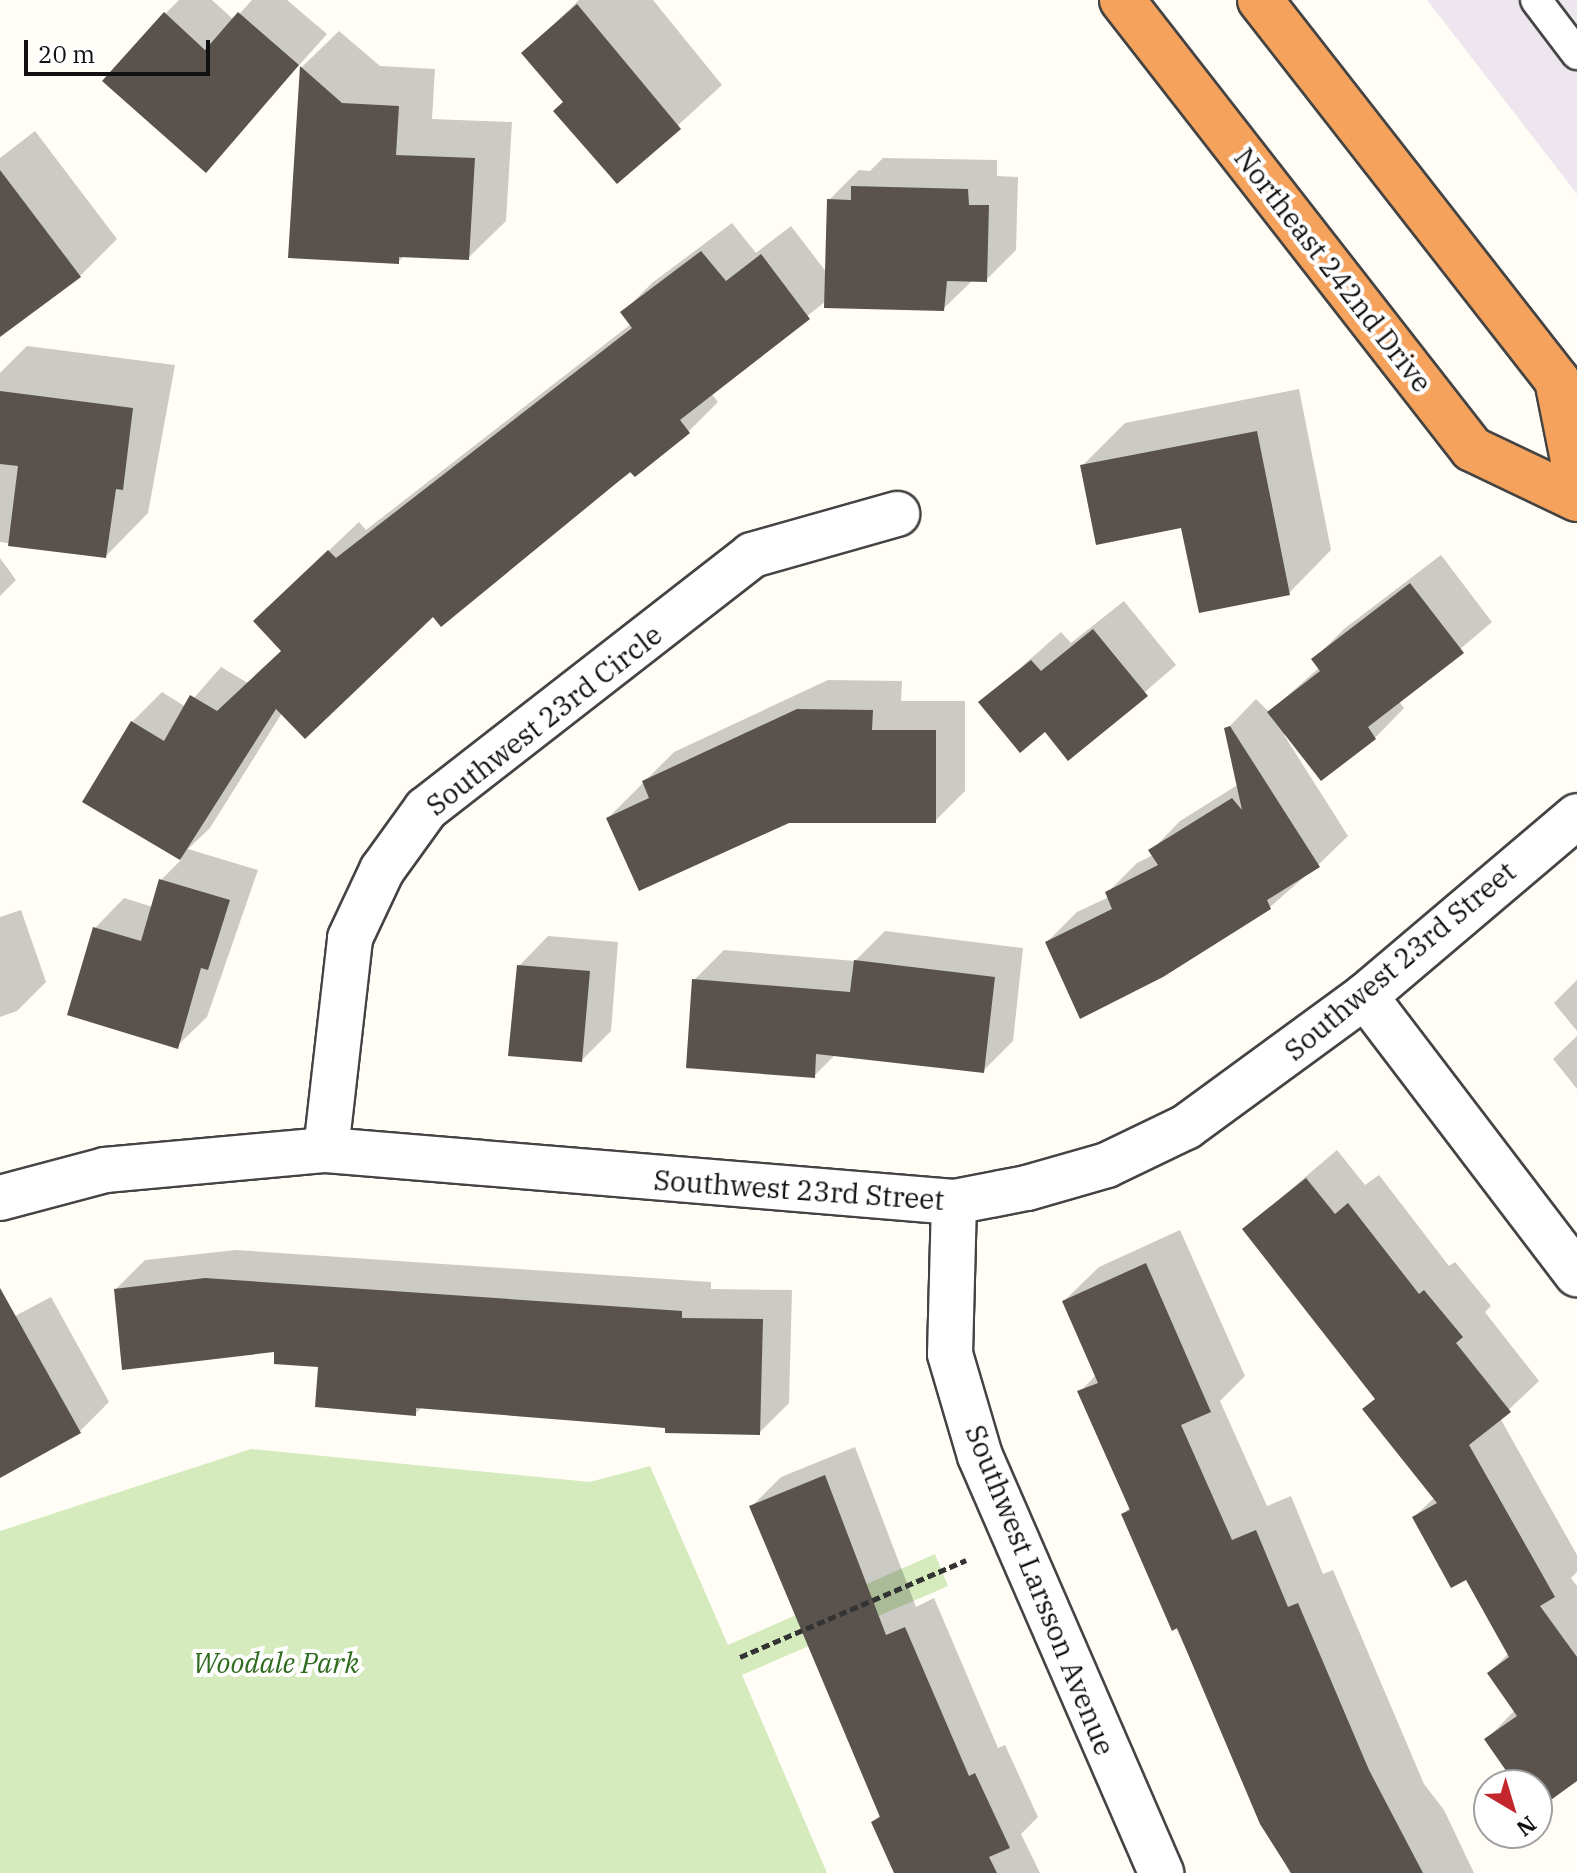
<!DOCTYPE html>
<style>
body{margin:0}
#map{position:relative;width:1577px;height:1873px;overflow:hidden;background:#fffdf5;font-family:"IBM Plex Serif",serif}
div>[style]{position:absolute}
.industrial>*{inset:0;background:#eee6ef}
.green>*{inset:0;background:#d5ebbd}
.shadow>*{inset:0;background:#0003}
.building>*{inset:0;background:#5a524d}
.path>*{height:5px;margin-top:-2.5px;transform-origin:0;background:repeating-linear-gradient(90deg,#333 0 8px,transparent 0 12px)}
.roads{filter:drop-shadow(2px 0 #444) drop-shadow(-2px 0 #444) drop-shadow(0 2px #444) drop-shadow(0 -2px #444)}
.lane>*{height:30px;margin:-15px;padding:0 15px;transform-origin:15px;border-radius:15px;background:#fff}
.street>*{height:44px;margin:-22px;padding:0 22px;transform-origin:22px;border-radius:22px;background:#fff}
.highway>*{height:44px;margin:-22px;padding:0 22px;transform-origin:22px;border-radius:22px;background:#f5a25d}
span{translate:-50% -50%;white-space:nowrap;text-align:center;line-height:1.15;-webkit-text-stroke:8px #fff;paint-order:stroke}
.street-label{font-size:28px;color:#111}
.park-label{font-size:28px;color:#2f6b1f;font-style:italic}
.north{position:absolute;left:1473px;top:1769px;width:80px;height:80px;box-sizing:border-box;background:#fff;border:2px solid #a0a0a0;border-radius:50%;rotate:142deg;font-size:22px;font-weight:700;line-height:32px;text-align:center;color:#111}
.north::after{content:'';display:block;margin:auto;width:28px;height:36px;background:#c4262e;clip-path:polygon(50% 0,100% 100%,50% 72%,0 100%)}
.scale{position:absolute;left:24px;top:40px;width:186px;height:36px;box-sizing:border-box;border:4px solid #111;border-top:0;padding-left:10px;font-size:24px;line-height:28px;white-space:nowrap;color:#111;-webkit-text-stroke:6px #fff;paint-order:stroke}
</style>
<div id="map">
<div class="industrial">
<i style="clip-path:polygon(1427px 0,1577px 0,1577px 194px)"></i>
</div>
<div class="green">
<i style="clip-path:polygon(251px 1449px,590px 1482px,650px 1466px,728px 1645px,935px 1554px,948px 1586px,742px 1675px,827px 1873px,0 1873px,0 1531px)"></i>
</div>
<div class="shadow">
<i style="clip-path:polygon(179px 0,212px 0,234px 20px,252px 0,287px 0,327px 34px,205px 170px,165px 14px)"></i>
<i style="clip-path:polygon(579px 0,653px 0,722px 85px,617px 181px,565px 102px,524px 53px)"></i>
<i style="clip-path:polygon(339px 31px,380px 66px,435px 69px,432px 119px,512px 122px,506px 221px,468px 258px,405px 255px,398px 262px,290px 256px,302px 67px)"></i>
<i style="clip-path:polygon(35px 131px,117px 239px,80px 276px,0 335px,0 158px)"></i>
<i style="clip-path:polygon(883px 158px,997px 160px,997px 176px,1018px 177px,1016px 250px,986px 280px,974px 279px,943px 309px,826px 301px,711px 393px,718px 402px,689px 431px,433px 614px,282px 713px,210px 828px,188px 849px,258px 870px,207px 1017px,177px 1046px,95px 928px,124px 898px,153px 907px,161px 880px,182px 859px,85px 801px,132px 722px,162px 692px,186px 707px,221px 667px,248px 683px,283px 650px,285px 592px,359px 522px,366px 530px,631px 324px,622px 313px,652px 283px,732px 223px,756px 253px,791px 226px,827px 273px,829px 200px,859px 170px,870px 171px)"></i>
<i style="clip-path:polygon(27px 346px,175px 365px,148px 513px,106px 556px,0 542px,0 373px)"></i>
<i style="clip-path:polygon(1299px 389px,1331px 550px,1289px 593px,1082px 466px,1125px 423px)"></i>
<i style="clip-path:polygon(1441px 555px,1492px 622px,1399px 701px,1404px 708px,1375px 738px,1284px 735px,1348px 836px,1318px 865px,1270px 907px,1047px 942px,1077px 912px,1109px 897px,1107px 893px,1137px 863px,1153px 855px,1151px 851px,1180px 821px,1239px 784px,1227px 729px,1256px 699px,1269px 712px,1320px 667px,1314px 659px,1344px 629px)"></i>
<i style="clip-path:polygon(0 558px,16px 580px,0 596px)"></i>
<i style="clip-path:polygon(1124px 601px,1176px 665px,1069px 758px,1045px 729px,980px 703px,1061px 632px,1071px 643px)"></i>
<i style="clip-path:polygon(828px 680px,902px 681px,901px 701px,965px 701px,965px 791px,935px 821px,608px 818px,674px 752px)"></i>
<i style="clip-path:polygon(21px 910px,46px 982px,17px 1011px,0 1017px,0 917px)"></i>
<i style="clip-path:polygon(885px 931px,1023px 948px,1013px 1041px,983px 1071px,836px 1054px,814px 1076px,694px 980px,724px 950px,855px 961px)"></i>
<i style="clip-path:polygon(548px 936px,618px 942px,611px 1031px,582px 1060px,519px 966px)"></i>
<i style="clip-path:polygon(1577px 980px,1577px 1031px,1554px 1003px)"></i>
<i style="clip-path:polygon(1577px 1036px,1577px 1089px,1553px 1059px)"></i>
<i style="clip-path:polygon(1337px 1150px,1365px 1185px,1379px 1175px,1449px 1266px,1455px 1262px,1491px 1306px,1485px 1312px,1539px 1381px,1500px 1418px,1577px 1555px,1577px 1572px,1571px 1578px,1577px 1586px,1577px 1779px,1537px 1808px,1537px 1785px,1519px 1785px,1486px 1740px,1515px 1710px,1489px 1673px,1509px 1653px,1467px 1578px,1414px 1517px,1435px 1497px,1376px 1398px,1244px 1229px)"></i>
<i style="clip-path:polygon(1180px 1230px,1245px 1376px,1220px 1401px,1267px 1506px,1291px 1496px,1323px 1574px,1333px 1570px,1424px 1784px,1444px 1810px,1474px 1873px,1290px 1873px,1123px 1514px,1130px 1507px,1080px 1392px,1096px 1375px,1064px 1301px,1099px 1267px)"></i>
<i style="clip-path:polygon(236px 1250px,711px 1282px,711px 1289px,792px 1290px,789px 1403px,759px 1433px,423px 1406px,415px 1414px,320px 1365px,116px 1289px,145px 1260px)"></i>
<i style="clip-path:polygon(51px 1297px,109px 1402px,79px 1432px,0 1475px,0 1324px)"></i>
<i style="clip-path:polygon(855px 1447px,916px 1607px,934px 1598px,998px 1748px,1005px 1745px,1038px 1817px,1021px 1834px,1040px 1873px,896px 1873px,873px 1822px,881px 1814px,751px 1507px,781px 1477px)"></i>
</div>
<div class="building">
<i style="clip-path:polygon(577px 4px,681px 129px,617px 184px,553px 111px,563px 102px,521px 53px)"></i>
<i style="clip-path:polygon(164px 12px,205px 50px,238px 12px,299px 65px,206px 173px,102px 81px)"></i>
<i style="clip-path:polygon(300px 66px,342px 103px,399px 106px,396px 155px,475px 158px,469px 260px,399px 257px,399px 264px,288px 258px)"></i>
<i style="clip-path:polygon(0 170px,81px 277px,0 337px)"></i>
<i style="clip-path:polygon(851px 186px,968px 189px,969px 205px,989px 205px,987px 282px,947px 281px,944px 311px,824px 308px,827px 199px,851px 200px)"></i>
<i style="clip-path:polygon(701px 251px,726px 281px,761px 254px,810px 319px,680px 420px,690px 433px,635px 477px,630px 472px,441px 627px,433px 617px,305px 739px,276px 709px,180px 860px,82px 802px,131px 721px,164px 741px,190px 695px,217px 711px,281px 651px,253px 621px,328px 550px,336px 558px,632px 328px,620px 312px)"></i>
<i style="clip-path:polygon(0 391px,133px 408px,123px 490px,116px 489px,106px 558px,8px 546px,18px 466px,0 464px)"></i>
<i style="clip-path:polygon(1257px 431px,1290px 595px,1199px 613px,1181px 528px,1096px 545px,1080px 465px)"></i>
<i style="clip-path:polygon(1410px 583px,1464px 653px,1368px 727px,1376px 739px,1321px 781px,1267px 712px,1320px 671px,1311px 659px)"></i>
<i style="clip-path:polygon(1093px 629px,1148px 696px,1068px 761px,1045px 732px,1020px 753px,978px 702px,1031px 660px,1041px 671px)"></i>
<i style="clip-path:polygon(797px 709px,873px 710px,872px 730px,936px 730px,936px 823px,789px 823px,639px 891px,606px 818px,649px 798px,642px 781px)"></i>
<i style="clip-path:polygon(1230px 726px,1320px 867px,1267px 900px,1271px 909px,1163px 977px,1080px 1019px,1045px 942px,1112px 909px,1105px 892px,1158px 865px,1148px 850px,1232px 798px,1242px 810px,1224px 728px)"></i>
<i style="clip-path:polygon(159px 879px,230px 900px,208px 970px,201px 968px,178px 1049px,67px 1015px,93px 927px,141px 941px)"></i>
<i style="clip-path:polygon(854px 960px,995px 977px,984px 1073px,816px 1054px,815px 1078px,686px 1068px,692px 979px,850px 992px)"></i>
<i style="clip-path:polygon(517px 965px,590px 971px,582px 1062px,508px 1056px)"></i>
<i style="clip-path:polygon(1306px 1178px,1335px 1214px,1348px 1203px,1419px 1294px,1424px 1290px,1463px 1337px,1456px 1343px,1511px 1412px,1469px 1445px,1555px 1597px,1540px 1606px,1577px 1657px,1577px 1781px,1537px 1810px,1537px 1785px,1516px 1785px,1484px 1739px,1517px 1716px,1487px 1673px,1509px 1657px,1466px 1580px,1451px 1588px,1412px 1517px,1437px 1503px,1362px 1409px,1375px 1399px,1242px 1229px)"></i>
<i style="clip-path:polygon(1146px 1263px,1211px 1412px,1181px 1425px,1232px 1540px,1256px 1530px,1288px 1607px,1298px 1603px,1369px 1770px,1423px 1873px,1291px 1873px,1260px 1824px,1177px 1628px,1172px 1631px,1121px 1514px,1130px 1510px,1077px 1391px,1098px 1383px,1062px 1301px)"></i>
<i style="clip-path:polygon(205px 1278px,682px 1311px,682px 1318px,763px 1319px,760px 1435px,665px 1433px,665px 1428px,416px 1408px,416px 1416px,315px 1407px,318px 1367px,274px 1364px,274px 1352px,122px 1370px,114px 1289px)"></i>
<i style="clip-path:polygon(0 1288px,81px 1433px,0 1478px)"></i>
<i style="clip-path:polygon(825px 1475px,886px 1635px,905px 1627px,969px 1776px,975px 1773px,1010px 1848px,989px 1857px,997px 1873px,894px 1873px,871px 1822px,880px 1817px,749px 1506px)"></i>
</div>
<div class="path">
<i style="left:740px;top:1657px;width:246px;rotate:-23.2deg"></i>
</div>
<div class="roads">
<div class="lane">
<i style="left:1536px;top:0;width:68px;rotate:52.8deg"></i>
</div>
<div class="street">
<i style="left:1365px;top:996px;width:350px;rotate:52.7deg"></i>
<i style="left:326px;top:1150px;width:213px;rotate:-83.5deg"></i>
<i style="left:350px;top:938px;width:75px;rotate:-64.8deg"></i>
<i style="left:382px;top:870px;width:75px;rotate:-54.2deg"></i>
<i style="left:426px;top:809px;width:413px;rotate:-37.9deg"></i>
<i style="left:752px;top:555px;width:151px;rotate:-15.8deg"></i>
<i style="left:0;top:1198px;width:109px;rotate:-14.9deg"></i>
<i style="left:105px;top:1170px;width:222px;rotate:-5.2deg"></i>
<i style="left:326px;top:1150px;width:630px;rotate:4.73deg"></i>
<i style="left:954px;top:1202px;width:74px;rotate:-10.9deg"></i>
<i style="left:1027px;top:1188px;width:83px;rotate:-16deg"></i>
<i style="left:1107px;top:1165px;width:88px;rotate:-25.7deg"></i>
<i style="left:1186px;top:1127px;width:222px;rotate:-36.2deg"></i>
<i style="left:1365px;top:996px;width:278px;rotate:-40.3deg"></i>
<i style="left:954px;top:1202px;width:152px;rotate:91.5deg"></i>
<i style="left:950px;top:1354px;width:106px;rotate:73.6deg"></i>
<i style="left:980px;top:1456px;width:455px;rotate:66.5deg"></i>
</div>
<div class="highway">
<i style="left:1122px;top:0;width:569px;rotate:52.06deg"></i>
<i style="left:1472px;top:449px;width:116px;rotate:25.5deg"></i>
<i style="left:1260px;top:0;width:482px;rotate:52deg"></i>
<i style="left:1557px;top:380px;width:102px;rotate:78.7deg"></i>
</div>
</div>
<div class="street-label">
<span style="left:1333px;top:270px;rotate:52deg">Northeast 242nd Drive</span>
<span style="left:544px;top:720px;rotate:-38deg">Southwest 23rd Circle</span>
<span style="left:1400px;top:961px;rotate:-40deg">Southwest 23rd Street</span>
<span style="left:799px;top:1190px;rotate:4deg">Southwest 23rd Street</span>
<span style="left:1040px;top:1590px;rotate:68deg">Southwest Larsson Avenue</span>
</div>
<div class="park-label">
<span style="left:276px;top:1663px">Woodale Park</span>
</div>
<div class="north">N</div>
<div class="scale">20 m</div>
</div>
